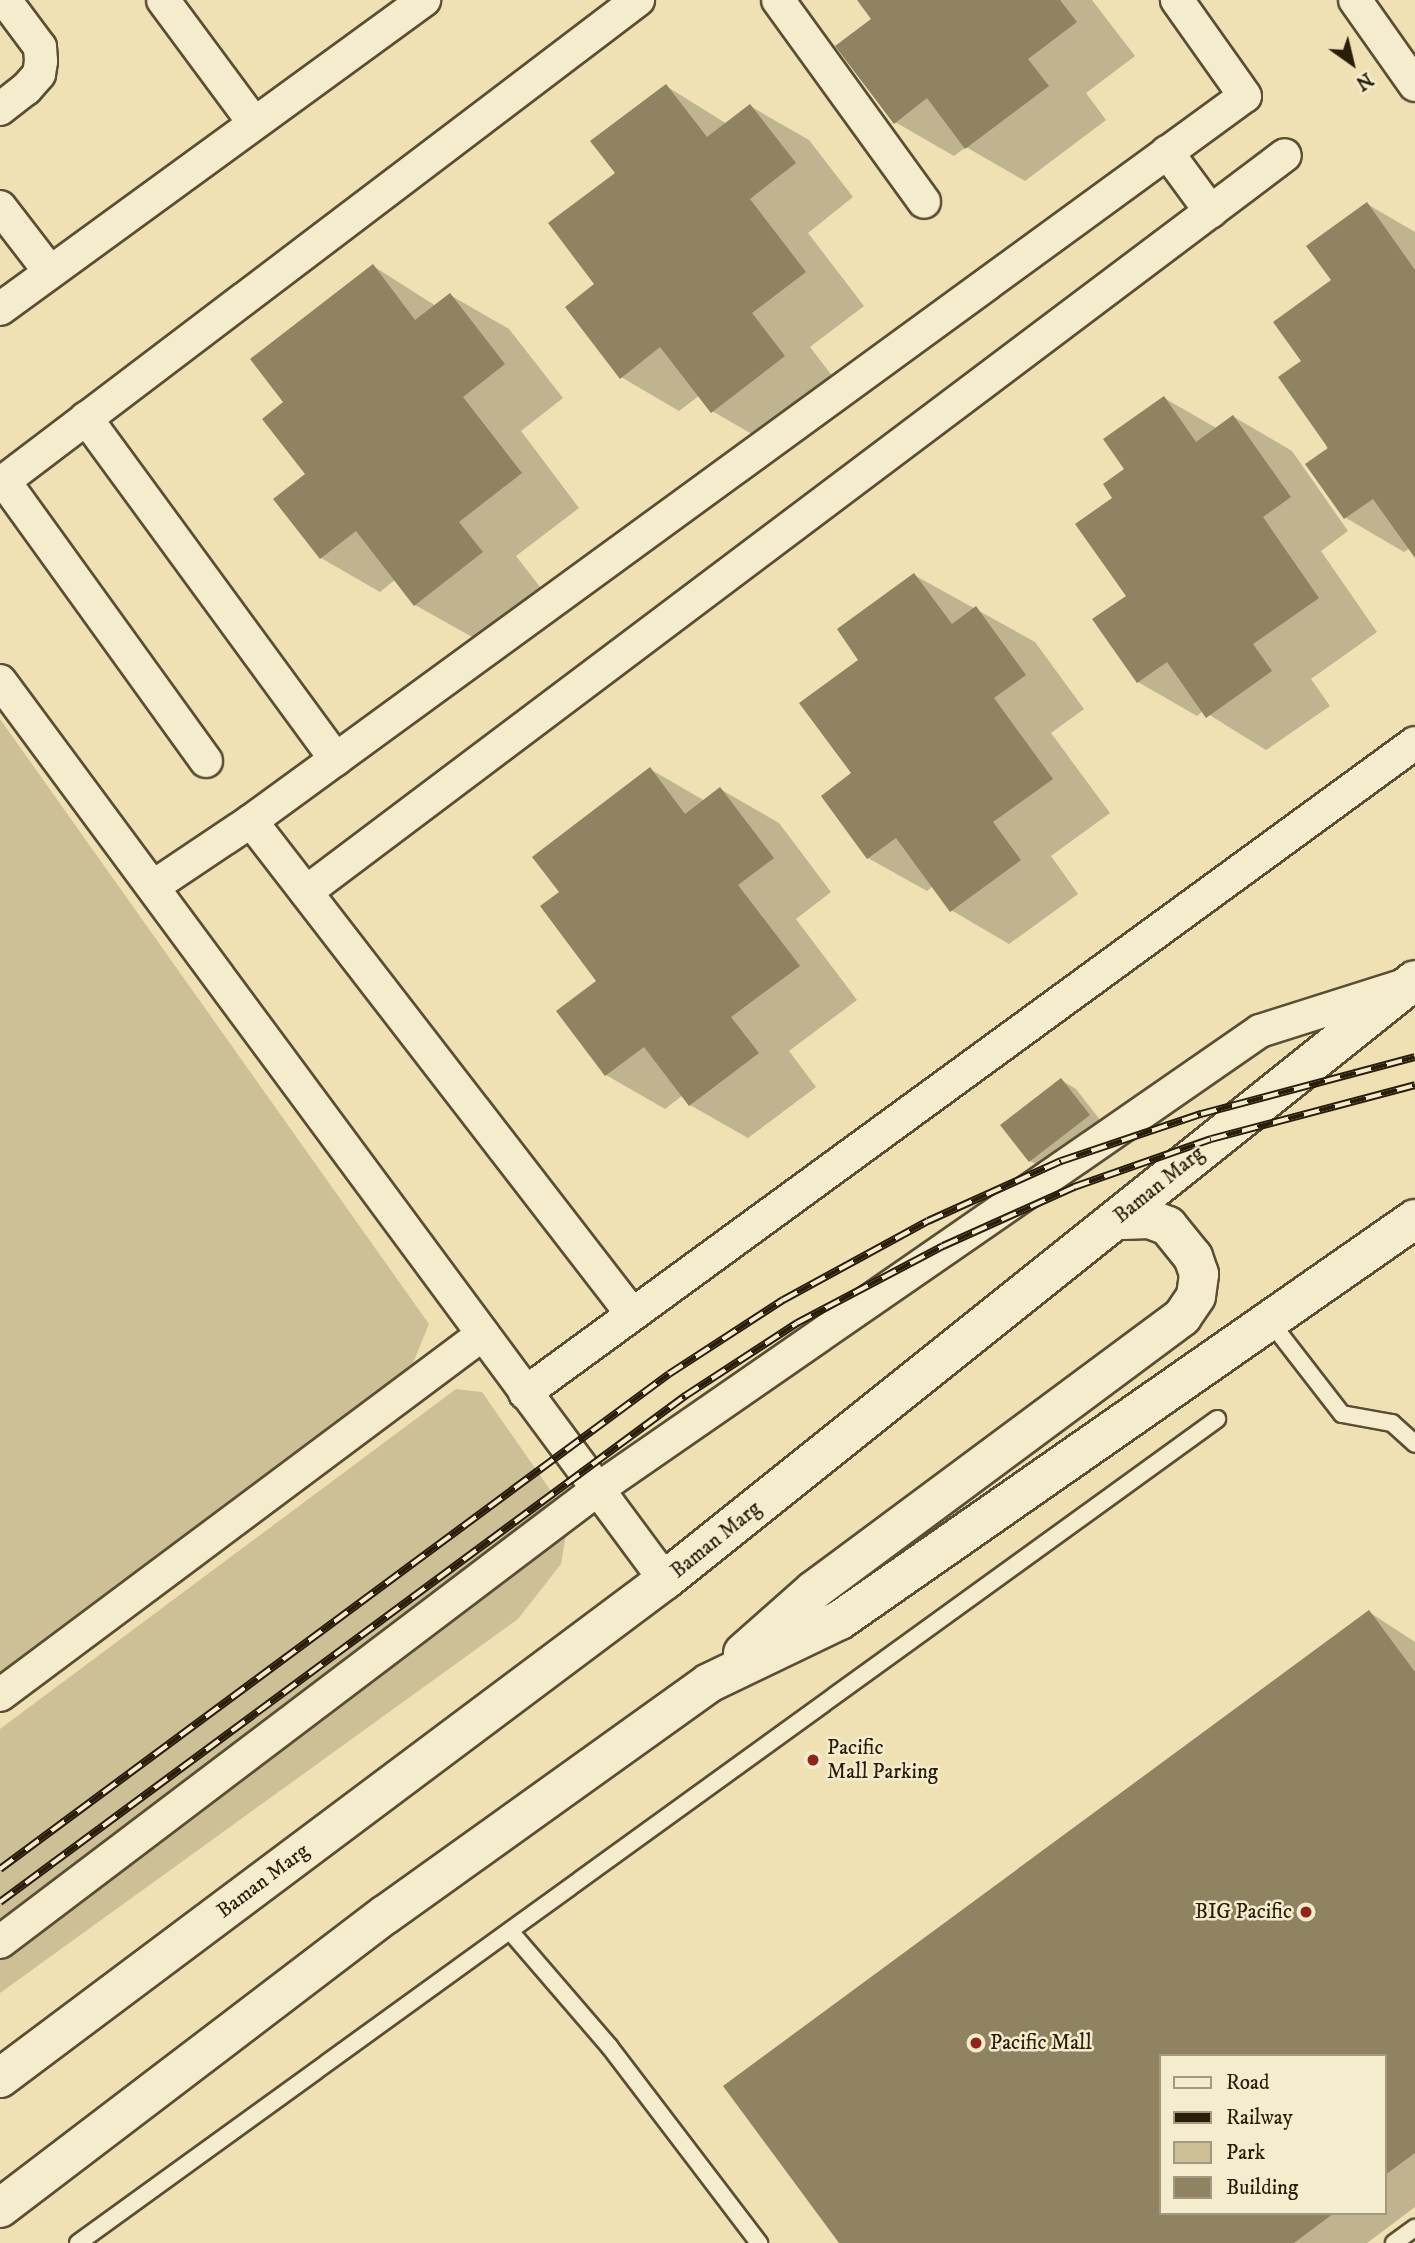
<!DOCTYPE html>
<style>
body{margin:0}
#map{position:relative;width:1415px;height:2243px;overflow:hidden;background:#efe1b3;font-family:"IM FELL DW Pica",serif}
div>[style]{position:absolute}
.green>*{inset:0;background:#cec096}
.shadow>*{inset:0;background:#0003}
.building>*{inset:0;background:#908362}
.roads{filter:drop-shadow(2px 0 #5b4e34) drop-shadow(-2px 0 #5b4e34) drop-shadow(0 2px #5b4e34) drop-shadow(0 -2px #5b4e34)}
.lane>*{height:16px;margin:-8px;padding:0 8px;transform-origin:8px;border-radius:8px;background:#f5ecce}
.street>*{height:32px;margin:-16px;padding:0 16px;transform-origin:16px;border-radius:16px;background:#f5ecce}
.secondary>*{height:38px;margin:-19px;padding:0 19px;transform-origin:19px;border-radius:19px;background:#f5ecce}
.rail>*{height:8px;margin-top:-4px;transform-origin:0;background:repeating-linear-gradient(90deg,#f5ecce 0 16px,#2a1d0a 0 32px);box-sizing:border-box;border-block:2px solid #2a1d0a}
.dots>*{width:19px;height:19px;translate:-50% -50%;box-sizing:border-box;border:4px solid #f5ecce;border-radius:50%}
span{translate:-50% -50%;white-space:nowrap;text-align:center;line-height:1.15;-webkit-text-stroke:5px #f5ecce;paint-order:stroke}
.street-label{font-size:21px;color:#2a1d0a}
.poi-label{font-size:21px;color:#2a1d0a}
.left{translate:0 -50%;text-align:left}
.right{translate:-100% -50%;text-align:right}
.legend{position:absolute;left:1159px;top:2054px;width:228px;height:161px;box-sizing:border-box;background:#f5ecce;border:2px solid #a49980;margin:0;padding:9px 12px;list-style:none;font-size:21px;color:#2a1d0a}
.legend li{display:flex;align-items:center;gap:14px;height:35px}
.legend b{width:35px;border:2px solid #a49980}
.north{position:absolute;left:1317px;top:28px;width:70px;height:70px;-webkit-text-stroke:5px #f5ecce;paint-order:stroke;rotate:146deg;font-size:19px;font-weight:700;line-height:28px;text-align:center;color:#2a1d0a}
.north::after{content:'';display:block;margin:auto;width:24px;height:32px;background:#2a1d0a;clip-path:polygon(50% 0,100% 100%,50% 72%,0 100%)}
</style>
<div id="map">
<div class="green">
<i style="clip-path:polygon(0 719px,429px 1324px,404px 1385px,0 1685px)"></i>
<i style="clip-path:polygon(456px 1389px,482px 1392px,569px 1517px,561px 1564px,518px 1619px,0 1993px,0 1729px)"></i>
</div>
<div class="shadow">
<i style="clip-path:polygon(859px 0,1092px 0,1135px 56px,1086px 93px,1106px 120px,1025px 181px,966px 147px,954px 156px,895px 122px,874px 19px)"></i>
<i style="clip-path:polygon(666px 86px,727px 124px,750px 106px,809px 140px,853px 197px,808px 233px,864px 306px,810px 347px,843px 390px,771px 445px,712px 411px,700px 395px,679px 411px,621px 377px,597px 284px,617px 173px)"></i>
<i style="clip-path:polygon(1367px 204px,1415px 232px,1415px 555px,1410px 548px,1404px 552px,1346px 518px,1303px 361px)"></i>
<i style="clip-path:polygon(373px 266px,436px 306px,450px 295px,509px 329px,563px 398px,521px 431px,579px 508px,516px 556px,540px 587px,474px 638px,415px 605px,396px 579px,380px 592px,321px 558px,307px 475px,286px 402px)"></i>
<i style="clip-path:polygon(1164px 398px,1218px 429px,1234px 417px,1292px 451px,1348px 531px,1321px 551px,1377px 632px,1311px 679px,1330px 706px,1266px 750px,1203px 711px,1197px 716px,1138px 682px,1115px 498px)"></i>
<i style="clip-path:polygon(914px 575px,1035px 642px,1084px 709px,1051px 733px,1110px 813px,1051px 856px,1078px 894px,1009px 944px,951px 910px,933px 886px,927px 891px,868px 858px,853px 774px,861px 660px)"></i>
<i style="clip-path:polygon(650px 769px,705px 801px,720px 789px,779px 823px,831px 892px,796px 919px,857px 1000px,789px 1051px,816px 1087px,748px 1138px,690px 1105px,683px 1095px,665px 1109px,606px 1075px,598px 981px,561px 892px)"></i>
<i style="clip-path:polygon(1061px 1080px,1076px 1089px,1104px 1125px,1046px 1169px,1030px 1161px)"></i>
<i style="clip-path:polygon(evenodd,1369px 1612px,1415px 1642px,1415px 2207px,1367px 2243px,841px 2243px,1369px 1612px,1161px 2056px,1385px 2056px,1385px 2213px,1161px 2213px,1161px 2056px)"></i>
</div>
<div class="building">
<i style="clip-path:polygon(857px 0,1060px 0,1077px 22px,1028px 59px,1049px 86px,965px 149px,927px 98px,894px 124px,835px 46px,871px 19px)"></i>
<i style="clip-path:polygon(666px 84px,707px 137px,750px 104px,796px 163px,750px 199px,806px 272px,752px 313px,785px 356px,711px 413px,660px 347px,620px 379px,565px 307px,594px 284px,548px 223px,615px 173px,590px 141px)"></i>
<i style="clip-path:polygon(1367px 202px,1415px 270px,1415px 558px,1373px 499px,1344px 519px,1305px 464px,1328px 448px,1278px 377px,1301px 361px,1273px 322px,1331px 280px,1306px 246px)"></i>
<i style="clip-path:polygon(373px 264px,415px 320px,450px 293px,505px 364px,463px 397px,522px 473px,459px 522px,483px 552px,414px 606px,356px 531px,320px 559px,273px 499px,305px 474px,262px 419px,283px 402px,250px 359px)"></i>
<i style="clip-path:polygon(1164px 396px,1196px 442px,1233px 415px,1291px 497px,1263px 517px,1319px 598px,1253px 644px,1272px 671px,1206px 718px,1167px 662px,1137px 683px,1092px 619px,1126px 596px,1075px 524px,1112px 498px,1103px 484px,1124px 469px,1103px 439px)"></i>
<i style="clip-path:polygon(914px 573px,952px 624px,976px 606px,1026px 675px,994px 698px,1053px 779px,993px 822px,1021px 860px,950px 912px,896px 838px,867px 859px,821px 796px,851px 773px,799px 703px,858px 660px,837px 629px)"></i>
<i style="clip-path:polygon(650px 767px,685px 814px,720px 787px,774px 858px,738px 885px,800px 966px,731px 1017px,759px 1053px,689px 1106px,644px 1047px,605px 1076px,556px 1011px,596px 981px,540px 906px,559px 892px,532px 857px)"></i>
<i style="clip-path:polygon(1061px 1078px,1090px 1115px,1029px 1162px,1000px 1125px)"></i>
<i style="clip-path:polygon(1369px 1610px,1415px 1672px,1415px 2153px,1385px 2175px,1385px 2056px,1161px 2056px,1161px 2213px,1334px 2213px,1294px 2243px,839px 2243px,723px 2086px)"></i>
</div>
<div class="roads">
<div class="lane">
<i style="left:1269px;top:1320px;width:119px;rotate:52.2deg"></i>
<i style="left:1342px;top:1414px;width:51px;rotate:10.2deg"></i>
<i style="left:1392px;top:1423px;width:31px;rotate:42deg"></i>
<i style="left:510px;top:1931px;width:152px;rotate:49.3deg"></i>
<i style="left:609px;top:2046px;width:248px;rotate:52.7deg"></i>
<i style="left:78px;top:2243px;width:1406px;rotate:-35.88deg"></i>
<i style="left:1394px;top:2243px;width:26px;rotate:-36deg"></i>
</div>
<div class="street">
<i style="left:163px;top:0;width:153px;rotate:53.5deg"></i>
<i style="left:778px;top:0;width:249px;rotate:54.1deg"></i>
<i style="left:1355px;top:0;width:104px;rotate:54.8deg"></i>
<i style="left:0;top:109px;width:33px;rotate:-38deg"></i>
<i style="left:26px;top:89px;width:20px;rotate:-49deg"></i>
<i style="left:39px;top:74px;width:13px;rotate:-81deg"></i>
<i style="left:41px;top:61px;width:14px;rotate:-94deg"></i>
<i style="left:40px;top:47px;width:59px;rotate:-126.7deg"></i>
<i style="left:1167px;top:152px;width:74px;rotate:53.7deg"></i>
<i style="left:0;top:207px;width:82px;rotate:52.4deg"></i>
<i style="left:0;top:309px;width:525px;rotate:-36.08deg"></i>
<i style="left:86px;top:418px;width:423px;rotate:53.8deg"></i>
<i style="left:0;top:681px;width:1118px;rotate:53.51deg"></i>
<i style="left:206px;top:761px;width:345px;rotate:-125.8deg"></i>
<i style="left:4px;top:481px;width:796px;rotate:-37.19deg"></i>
<i style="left:251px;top:821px;width:623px;rotate:52.3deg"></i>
<i style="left:154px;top:886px;width:117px;rotate:-33.8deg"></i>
<i style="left:251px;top:821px;width:1230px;rotate:-36.11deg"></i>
<i style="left:1245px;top:96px;width:118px;rotate:-125.3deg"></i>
<i style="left:306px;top:892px;width:1225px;rotate:-36.97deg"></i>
<i style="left:525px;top:1393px;width:1102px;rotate:-36.14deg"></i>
<i style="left:0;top:1695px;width:603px;rotate:-36.77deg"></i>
<i style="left:0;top:1942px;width:750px;rotate:-37.14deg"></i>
<i style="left:598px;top:1489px;width:805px;rotate:-34.68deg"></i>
<i style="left:1260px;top:1031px;width:146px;rotate:-17.6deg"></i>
</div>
<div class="secondary">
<i style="left:743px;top:1653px;width:94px;rotate:-41.5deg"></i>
<i style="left:813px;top:1591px;width:460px;rotate:-36.6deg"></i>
<i style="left:1182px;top:1317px;width:25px;rotate:-56deg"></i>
<i style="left:1196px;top:1296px;width:22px;rotate:-82deg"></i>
<i style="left:1199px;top:1274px;width:18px;rotate:-109deg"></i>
<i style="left:1193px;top:1257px;width:40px;rotate:-129deg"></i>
<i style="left:1168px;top:1226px;width:19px;rotate:-159deg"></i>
<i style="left:1150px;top:1219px;width:34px;rotate:178deg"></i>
<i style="left:0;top:2078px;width:831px;rotate:-36.83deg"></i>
<i style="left:665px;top:1580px;width:960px;rotate:-38.66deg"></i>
<i style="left:0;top:2208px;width:484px;rotate:-37.3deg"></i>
<i style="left:385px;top:1915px;width:398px;rotate:-35.6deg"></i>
<i style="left:709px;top:1683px;width:145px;rotate:-25.7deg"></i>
<i style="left:840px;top:1620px;width:701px;rotate:-34.89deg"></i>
</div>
</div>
<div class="rail">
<i style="left:0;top:1869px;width:832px;rotate:-36.5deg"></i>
<i style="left:669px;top:1374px;width:136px;rotate:-33deg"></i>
<i style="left:783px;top:1300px;width:165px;rotate:-28.6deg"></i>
<i style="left:928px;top:1221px;width:146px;rotate:-24.3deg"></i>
<i style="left:1061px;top:1161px;width:148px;rotate:-18.6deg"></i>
<i style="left:1201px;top:1114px;width:221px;rotate:-14.9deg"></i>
<i style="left:0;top:1902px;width:852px;rotate:-36.45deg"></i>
<i style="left:685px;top:1396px;width:134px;rotate:-33.1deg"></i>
<i style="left:797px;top:1323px;width:165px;rotate:-27.8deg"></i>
<i style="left:943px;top:1246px;width:144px;rotate:-24.2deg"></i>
<i style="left:1074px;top:1187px;width:145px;rotate:-19.3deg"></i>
<i style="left:1211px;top:1139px;width:211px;rotate:-14.8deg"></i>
</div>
<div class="dots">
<i style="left:813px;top:1760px;background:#8f2418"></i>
<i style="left:1306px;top:1912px;background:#8f2418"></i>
<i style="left:976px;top:2043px;background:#8f2418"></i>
</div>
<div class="street-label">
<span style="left:1159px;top:1185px;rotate:-39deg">Baman Marg</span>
<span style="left:716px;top:1540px;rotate:-39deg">Baman Marg</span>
<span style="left:263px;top:1881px;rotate:-37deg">Baman Marg</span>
</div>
<div class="poi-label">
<span class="left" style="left:827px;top:1760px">Pacific<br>Mall Parking</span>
<span class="right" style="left:1292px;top:1912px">BIG Pacific</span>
<span class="left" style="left:990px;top:2043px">Pacific Mall</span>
</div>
<ul class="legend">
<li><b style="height:9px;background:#f5ecce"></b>Road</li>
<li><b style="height:9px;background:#2a1d0a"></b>Railway</li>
<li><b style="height:19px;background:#cec096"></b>Park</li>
<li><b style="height:19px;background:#908362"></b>Building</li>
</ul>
<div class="north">N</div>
</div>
